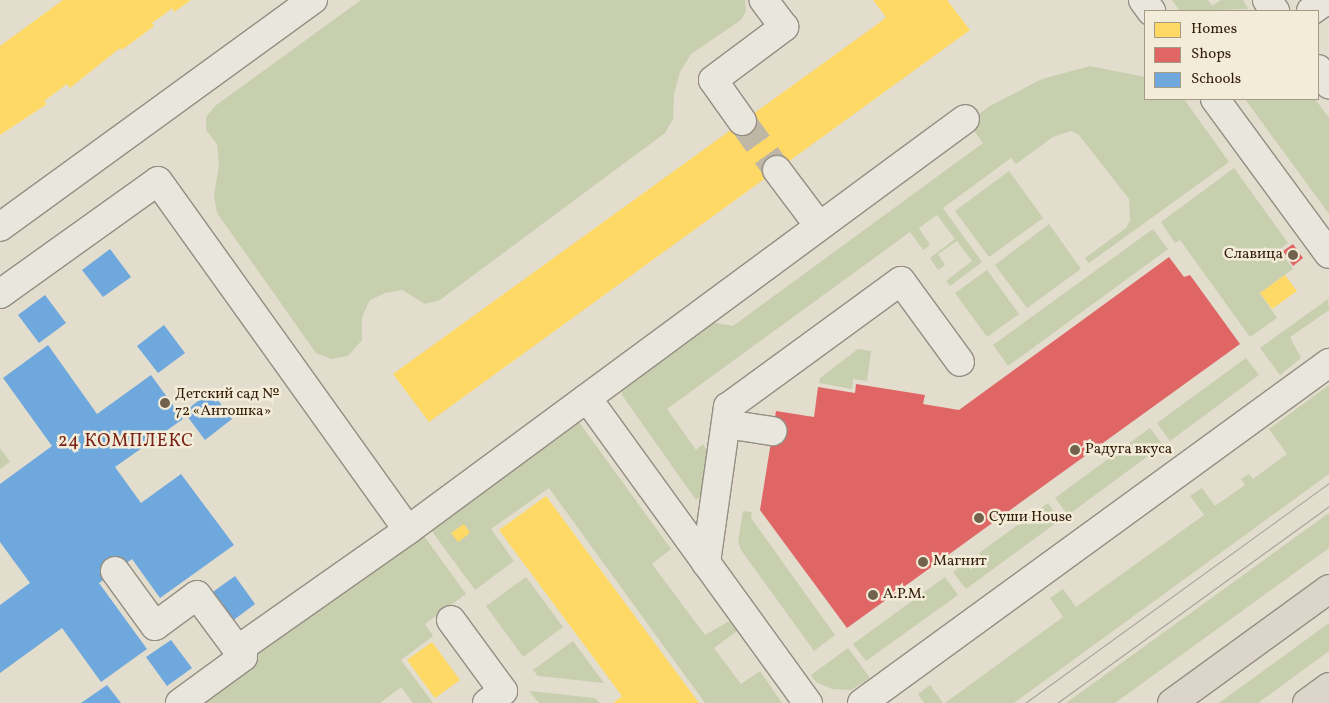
<!DOCTYPE html>
<meta charset="utf-8">
<style>
body{margin:0}
#map{position:relative;width:1329px;height:703px;overflow:hidden;background:#e2ddcd;font-family:Vollkorn,serif}
div>[style]{position:absolute}
.green>*{inset:0;background:#c8cfaf}
.homes>*{inset:0;background:#ffd966}
.shops>*{inset:0;background:#e06666}
.schools>*{inset:0;background:#6fa8dc}
.minor-tunnel>*{height:28px;margin-top:-14px;transform-origin:0;background:repeating-linear-gradient(90deg,#bfb7a6 0 28px,transparent 0 42px)}
.roads{filter:drop-shadow(1px 0 #948e82) drop-shadow(-1px 0 #948e82) drop-shadow(0 1px #948e82) drop-shadow(0 -1px #948e82)}
.minor>*{height:28px;margin:-14px;padding:0 14px;transform-origin:14px;border-radius:14px;background:#e9e6de}
.major>*{height:28px;margin:-14px;padding:0 14px;transform-origin:14px;border-radius:14px;background:#dcd5c9}
.tram>*{height:1px;margin:-0.5px;padding:0 0.5px;transform-origin:0.5px;border-radius:0.5px;background:#a6a299}
.dots>*{width:14px;height:14px;translate:-50% -50%;box-sizing:border-box;border:2px solid #f2ecd9;border-radius:50%}
span{translate:-50% -50%;white-space:nowrap;text-align:center;line-height:1.15;-webkit-text-stroke:5px #f2ecd9;paint-order:stroke}
.poi-label{font-size:15px;color:#341e08}
.right{translate:-100% -50%;text-align:right}
.left{translate:0 -50%;text-align:left}
.quarter-label{font-size:18px;color:#7a1f14;letter-spacing:1px}
.legend{position:absolute;left:1144px;top:10px;width:175px;height:90px;box-sizing:border-box;background:#f2ecd9;border:1px solid #a69a85;margin:0;padding:6px 9px;list-style:none;font-size:15px;color:#341e08}
.legend li{display:flex;align-items:center;gap:10px;height:25px}
.legend b{width:25px;border:1px solid #a69a85}
</style>
<div id="map">
<div class="green">
<i style="clip-path:polygon(361px 0,745px 0,746px 11px,741px 20px,691px 54px,680px 72px,674px 94px,673px 119px,665px 133px,440px 300px,425px 304px,402px 290px,385px 293px,370px 300px,362px 317px,362px 340px,348px 356px,331px 359px,316px 353px,217px 213px,214px 196px,219px 164px,217px 144px,206px 130px,206px 117px,215px 106px)"></i>
<i style="clip-path:polygon(1172px 0,1208px 0,1212px 6px,1221px 0,1243px 0,1248px 9px,1180px 11px)"></i>
<i style="clip-path:polygon(1090px 66px,1145px 77px,1145px 99px,1184px 99px,1229px 162px,1089px 263px,1085px 258px,1126px 228px,1130px 220px,1129px 199px,1079px 135px,1071px 131px,1053px 137px,1016px 164px,1011px 158px,943px 208px,982px 262px,950px 286px,946px 281px,972px 261px,957px 241px,938px 254px,945px 265px,938px 270px,930px 258px,955px 239px,937px 215px,919px 228px,930px 245px,923px 250px,910px 232px,667px 409px,696px 450px,703px 444px,709px 453px,701px 496px,696px 500px,622px 395px,622px 388px,704px 321px,733px 326px,983px 143px,968px 122px,990px 106px,1042px 79px)"></i>
<i style="clip-path:polygon(1245px 99px,1315px 99px,1329px 118px,1329px 214px)"></i>
<i style="clip-path:polygon(1234px 168px,1288px 243px,1279px 250px,1293px 269px,1260px 293px,1277px 318px,1250px 337px,1180px 240px,1175px 243px,1161px 222px)"></i>
<i style="clip-path:polygon(1009px 171px,1043px 218px,989px 257px,955px 211px)"></i>
<i style="clip-path:polygon(1049px 224px,1081px 269px,1027px 308px,995px 265px)"></i>
<i style="clip-path:polygon(1153px 229px,1168px 249px,1008px 366px,993px 345px)"></i>
<i style="clip-path:polygon(987px 270px,1019px 314px,987px 337px,955px 293px)"></i>
<i style="clip-path:polygon(1328px 299px,1329px 310px,1290px 337px,1301px 358px,1280px 375px,1260px 348px)"></i>
<i style="clip-path:polygon(858px 349px,871px 351px,867px 381px,853px 379px,852px 389px,819px 383px,820px 378px)"></i>
<i style="clip-path:polygon(1246px 358px,1259px 375px,1170px 441px,1157px 423px)"></i>
<i style="clip-path:polygon(1329px 385px,1329px 474px,1014px 703px,945px 703px,1063px 617px,1050px 598px,1063px 589px,1076px 607px,1204px 515px,1190px 496px,1202px 488px,1215px 506px,1245px 485px,1241px 479px,1249px 474px,1253px 479px,1287px 454px,1269px 429px)"></i>
<i style="clip-path:polygon(576px 418px,671px 549px,652px 564px,705px 635px,731px 620px,737px 631px,714px 648px,741px 684px,760px 671px,782px 703px,705px 703px,549px 488px,491px 529px,514px 561px,475px 590px,428px 526px)"></i>
<i style="clip-path:polygon(1150px 428px,1163px 445px,1068px 515px,1055px 498px)"></i>
<i style="clip-path:polygon(0 448px,10px 462px,0 469px)"></i>
<i style="clip-path:polygon(1048px 503px,1060px 520px,966px 589px,953px 572px)"></i>
<i style="clip-path:polygon(743px 511px,752px 512px,751px 518px,835px 635px,814px 651px,741px 550px,738px 542px)"></i>
<i style="clip-path:polygon(1329px 513px,1329px 548px,1115px 703px,1066px 703px)"></i>
<i style="clip-path:polygon(419px 529px,466px 594px,425px 624px,433px 636px,401px 660px,433px 703px,413px 703px,401px 687px,380px 703px,194px 703px,269px 636px)"></i>
<i style="clip-path:polygon(526px 577px,563px 627px,523px 657px,486px 606px)"></i>
<i style="clip-path:polygon(945px 577px,958px 595px,866px 661px,853px 644px)"></i>
<i style="clip-path:polygon(1329px 623px,1329px 651px,1258px 703px,1219px 703px)"></i>
<i style="clip-path:polygon(573px 641px,604px 683px,538px 676px,533px 670px)"></i>
<i style="clip-path:polygon(848px 648px,870px 678px,851px 690px,832px 689px,816px 682px,811px 675px)"></i>
<i style="clip-path:polygon(930px 685px,943px 703px,924px 703px,918px 694px)"></i>
<i style="clip-path:polygon(529px 691px,595px 698px,600px 703px,539px 703px)"></i>
</div>
<div class="homes">
<i style="clip-path:polygon(63px 0,191px 0,174px 12px,172px 8px,166px 13px,152px 23px,154px 26px,122px 50px,120px 48px,70px 88px,67px 84px,44px 101px,47px 104px,0 135px,0 46px)"></i>
<i style="clip-path:polygon(873px 0,947px 0,970px 30px,429px 422px,393px 374px,879px 23px,886px 17px)"></i>
<i style="clip-path:polygon(1285px 275px,1297px 291px,1272px 309px,1260px 293px)"></i>
<i style="clip-path:polygon(546px 496px,699px 703px,613px 703px,622px 696px,499px 530px)"></i>
<i style="clip-path:polygon(464px 524px,470px 533px,458px 542px,451px 533px)"></i>
<i style="clip-path:polygon(432px 642px,460px 680px,435px 698px,407px 660px)"></i>
</div>
<div class="shops">
<i style="clip-path:polygon(1293px 244px,1303px 258px,1293px 266px,1283px 251px)"></i>
<i style="clip-path:polygon(1169px 257px,1184px 277px,1190px 275px,1240px 344px,847px 628px,760px 510px,776px 411px,814px 417px,818px 387px,855px 393px,856px 384px,925px 395px,923px 404px,959px 410px)"></i>
</div>
<div class="schools">
<i style="clip-path:polygon(110px 249px,131px 277px,103px 297px,82px 270px)"></i>
<i style="clip-path:polygon(45px 295px,66px 323px,39px 343px,18px 315px)"></i>
<i style="clip-path:polygon(164px 325px,185px 353px,158px 373px,137px 346px)"></i>
<i style="clip-path:polygon(48px 345px,97px 414px,151px 375px,183px 419px,115px 467px,141px 503px,181px 474px,234px 545px,160px 598px,132px 559px,99px 583px,147px 649px,101px 682px,62px 628px,0 673px,0 605px,30px 583px,0 542px,0 484px,52px 446px,3px 378px)"></i>
<i style="clip-path:polygon(211px 391px,232px 419px,205px 440px,184px 412px)"></i>
<i style="clip-path:polygon(235px 576px,255px 604px,231px 622px,210px 594px)"></i>
<i style="clip-path:polygon(171px 640px,192px 668px,167px 686px,146px 657px)"></i>
<i style="clip-path:polygon(107px 685px,121px 703px,81px 703px)"></i>
</div>
<div class="minor-tunnel">
<i style="left:742px;top:121px;width:60px;rotate:54.5deg"></i>
</div>
<div class="roads">
<div class="minor">
<i style="left:1143px;top:0;width:14px;rotate:54deg"></i>
<i style="left:1267px;top:0;width:14px;rotate:54deg"></i>
<i style="left:1311px;top:11px;width:19px;rotate:-35deg"></i>
<i style="left:1318px;top:69px;width:19px;rotate:54deg"></i>
<i style="left:1215px;top:99px;width:192px;rotate:53.7deg"></i>
<i style="left:742px;top:121px;width:50px;rotate:-125.3deg"></i>
<i style="left:713px;top:80px;width:89px;rotate:-36.7deg"></i>
<i style="left:784px;top:27px;width:34px;rotate:-127deg"></i>
<i style="left:777px;top:170px;width:70px;rotate:53.1deg"></i>
<i style="left:0;top:227px;width:387px;rotate:-36deg"></i>
<i style="left:0;top:294px;width:194px;rotate:-35.6deg"></i>
<i style="left:158px;top:181px;width:429px;rotate:54.4deg"></i>
<i style="left:408px;top:530px;width:209px;rotate:144.9deg"></i>
<i style="left:587px;top:398px;width:377px;rotate:54.1deg"></i>
<i style="left:726px;top:424px;width:47px;rotate:8.7deg"></i>
<i style="left:408px;top:530px;width:692px;rotate:-36.42deg"></i>
<i style="left:706px;top:563px;width:158px;rotate:-82deg"></i>
<i style="left:728px;top:407px;width:214px;rotate:-36.1deg"></i>
<i style="left:901px;top:281px;width:100px;rotate:53.9deg"></i>
<i style="left:115px;top:571px;width:68px;rotate:54deg"></i>
<i style="left:155px;top:626px;width:52px;rotate:-36.4deg"></i>
<i style="left:197px;top:595px;width:77px;rotate:53.4deg"></i>
<i style="left:243px;top:657px;width:78px;rotate:143.9deg"></i>
<i style="left:451px;top:620px;width:88px;rotate:53.8deg"></i>
<i style="left:503px;top:691px;width:20px;rotate:143deg"></i>
<i style="left:862px;top:703px;width:578px;rotate:-36.06deg"></i>
</div>
<div class="major">
<i style="left:1172px;top:703px;width:194px;rotate:-36deg"></i>
<i style="left:1307px;top:703px;width:27px;rotate:-36deg"></i>
</div>
</div>
<div class="tram">
<i style="left:1025px;top:703px;width:375px;rotate:-35.9deg"></i>
<i style="left:1057px;top:703px;width:336px;rotate:-35.9deg"></i>
</div>
<div class="dots">
<i style="left:1293px;top:255px;background:#71614d"></i>
<i style="left:165px;top:403px;background:#71614d"></i>
<i style="left:1075px;top:450px;background:#71614d"></i>
<i style="left:979px;top:518px;background:#71614d"></i>
<i style="left:923px;top:562px;background:#71614d"></i>
<i style="left:873px;top:595px;background:#71614d"></i>
</div>
<div class="poi-label">
<span class="right" style="left:1283px;top:255px">Славица</span>
<span class="left" style="left:175px;top:403px">Детский сад №<br>72 «Антошка»</span>
<span class="left" style="left:1085px;top:450px">Радуга вкуса</span>
<span class="left" style="left:989px;top:518px">Суши House</span>
<span class="left" style="left:933px;top:562px">Магнит</span>
<span class="left" style="left:883px;top:595px">А.Р.М.</span>
</div>
<div class="quarter-label">
<span style="left:126px;top:442px">24 КОМПЛЕКС</span>
</div>
<ul class="legend">
<li><b style="height:14px;background:#ffd966"></b>Homes</li>
<li><b style="height:14px;background:#e06666"></b>Shops</li>
<li><b style="height:14px;background:#6fa8dc"></b>Schools</li>
</ul>
</div>
